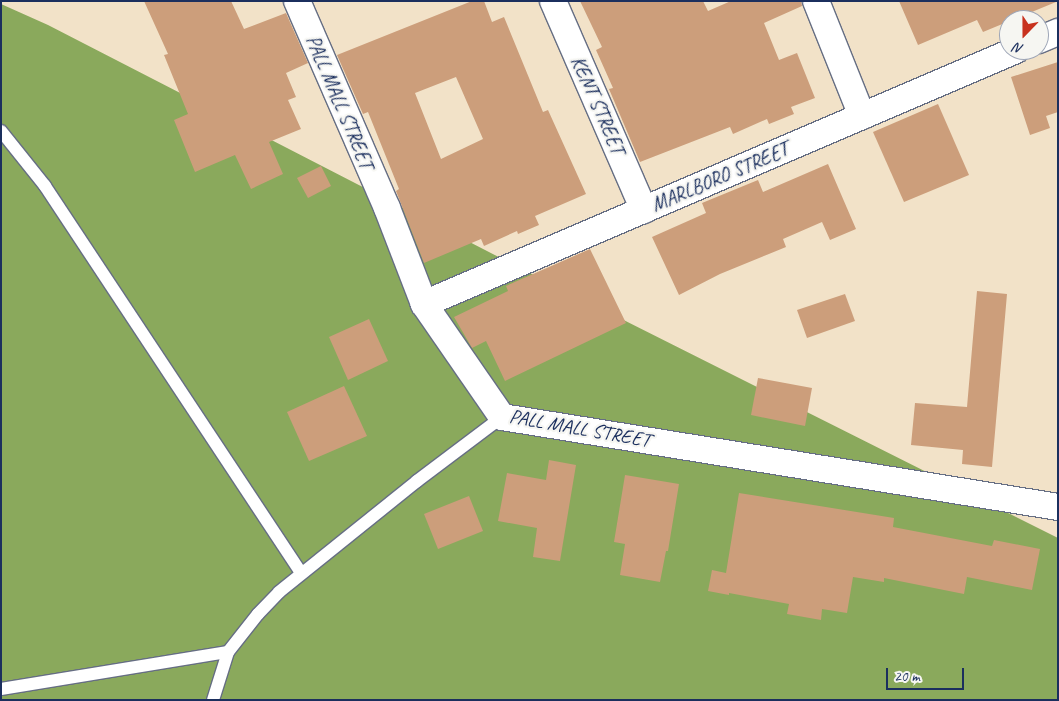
<!DOCTYPE html>
<style>
body{margin:0}
#map{position:relative;width:1059px;height:701px;overflow:hidden;background:#f2e2c8;font-family:Caveat,sans-serif}
div>[style]{position:absolute}
.forest>*{inset:0;background:#8aa95c}
.building>*{inset:0;background:#cc9e7b}
.roads{filter:drop-shadow(1px 0 #666e83) drop-shadow(-1px 0 #666e83) drop-shadow(0 1px #666e83) drop-shadow(0 -1px #666e83)}
.lane>*{height:12px;margin:-6px;padding:0 6px;transform-origin:6px;border-radius:6px;background:#fff}
.street>*{height:26px;margin:-13px;padding:0 13px;transform-origin:13px;border-radius:13px;background:#fff}
span{translate:-50% -50%;white-space:nowrap;text-align:center;line-height:1.15;-webkit-text-stroke:4.5px #f6f6f2;paint-order:stroke}
.street-label{font-size:20px;color:#1b2f5e}
.frame{position:absolute;inset:0;border:2px solid #1b2f5e;pointer-events:none}
.north{position:absolute;left:999px;top:10px;width:50px;height:50px;box-sizing:border-box;background:#f6f6f2;border:1px solid #9ea6b7;border-radius:50%;rotate:202deg;font-size:14px;font-weight:700;line-height:20px;text-align:center;color:#1b2f5e}
.north::after{content:'';display:block;margin:auto;width:18px;height:22px;background:#c8321e;clip-path:polygon(50% 0,100% 100%,50% 72%,0 100%)}
.scale{position:absolute;left:886px;top:668px;width:78px;height:22px;box-sizing:border-box;border:2px solid #1b2f5e;border-top:0;padding-left:6px;font-size:15px;line-height:18px;white-space:nowrap;color:#1b2f5e;-webkit-text-stroke:4px #f6f6f2;paint-order:stroke}
</style>
<div id="map">
<div class="forest">
<i style="clip-path:polygon(1px 4px,48px 25px,520px 268px,1058px 538px,1058px 700px,1px 700px)"></i>
</div>
<div class="building">
<i style="clip-path:polygon(144px 1px,231px 1px,244px 29px,286px 13px,308px 63px,286px 73px,296px 97px,288px 100px,301px 129px,269px 142px,283px 174px,251px 189px,235px 155px,195px 172px,174px 120px,188px 114px,164px 55px,168px 54px)"></i>
<i style="clip-path:polygon(evenodd,472px 1px,484px 1px,492px 22px,504px 17px,543px 112px,548px 110px,586px 194px,535px 216px,539px 225px,518px 234px,517px 231px,484px 246px,481px 239px,424px 263px,396px 191px,399px 189px,368px 112px,363px 114px,337px 55px,472px 1px,456px 77px,483px 139px,441px 159px,415px 93px,456px 77px)"></i>
<i style="clip-path:polygon(580px 1px,703px 1px,708px 11px,731px 1px,801px 1px,802px 6px,764px 23px,779px 60px,797px 53px,815px 98px,791px 107px,794px 114px,769px 124px,767px 119px,733px 134px,730px 127px,640px 162px,609px 89px,613px 88px,596px 50px,602px 47px)"></i>
<i style="clip-path:polygon(899px 1px,1056px 1px,1056px 2px,983px 32px,977px 20px,918px 45px)"></i>
<i style="clip-path:polygon(1058px 62px,1058px 112px,1046px 116px,1050px 128px,1030px 135px,1011px 77px)"></i>
<i style="clip-path:polygon(938px 104px,969px 175px,904px 202px,873px 132px)"></i>
<i style="clip-path:polygon(828px 164px,856px 229px,830px 240px,822px 222px,783px 239px,786px 247px,720px 274px,679px 295px,652px 237px,706px 213px,702px 203px,758px 180px,763px 192px)"></i>
<i style="clip-path:polygon(321px 166px,331px 186px,308px 198px,297px 178px)"></i>
<i style="clip-path:polygon(590px 249px,626px 323px,505px 381px,486px 341px,472px 348px,454px 317px,508px 291px,506px 286px)"></i>
<i style="clip-path:polygon(977px 291px,1007px 294px,992px 467px,962px 464px,963px 450px,911px 445px,915px 403px,967px 407px)"></i>
<i style="clip-path:polygon(845px 294px,855px 321px,807px 338px,797px 310px)"></i>
<i style="clip-path:polygon(369px 319px,388px 361px,348px 380px,329px 337px)"></i>
<i style="clip-path:polygon(758px 378px,812px 388px,805px 426px,751px 415px)"></i>
<i style="clip-path:polygon(344px 386px,367px 436px,309px 461px,287px 412px)"></i>
<i style="clip-path:polygon(549px 460px,576px 465px,560px 561px,533px 557px,537px 528px,498px 521px,507px 473px,546px 480px)"></i>
<i style="clip-path:polygon(625px 475px,679px 484px,668px 551px,666px 551px,660px 582px,620px 575px,625px 544px,614px 542px)"></i>
<i style="clip-path:polygon(739px 493px,894px 518px,893px 527px,992px 546px,994px 540px,1040px 549px,1032px 590px,967px 577px,964px 594px,884px 578px,884px 582px,853px 577px,847px 613px,822px 609px,821px 620px,787px 614px,789px 604px,729px 593px,729px 595px,708px 591px,712px 570px,726px 573px)"></i>
<i style="clip-path:polygon(469px 496px,483px 531px,438px 549px,424px 514px)"></i>
</div>
<div class="roads">
<div class="lane">
<i style="left:1px;top:131px;width:70px;rotate:51.3deg"></i>
<i style="left:45px;top:186px;width:464px;rotate:56.5deg"></i>
<i style="left:1px;top:689px;width:230px;rotate:-9.3deg"></i>
<i style="left:213px;top:700px;width:50px;rotate:-72.6deg"></i>
<i style="left:228px;top:652px;width:48px;rotate:-51.7deg"></i>
<i style="left:258px;top:614px;width:30px;rotate:-46deg"></i>
<i style="left:279px;top:592px;width:177px;rotate:-38.8deg"></i>
<i style="left:417px;top:481px;width:106px;rotate:-37deg"></i>
</div>
<div class="street">
<i style="left:297px;top:1px;width:226px;rotate:66.5deg"></i>
<i style="left:387px;top:208px;width:103px;rotate:68.9deg"></i>
<i style="left:424px;top:304px;width:137px;rotate:55.4deg"></i>
<i style="left:502px;top:417px;width:563px;rotate:9.19deg"></i>
<i style="left:553px;top:1px;width:228px;rotate:66.5deg"></i>
<i style="left:816px;top:1px;width:124px;rotate:68.2deg"></i>
<i style="left:1039px;top:40px;width:21px;rotate:-23deg"></i>
<i style="left:424px;top:304px;width:644px;rotate:-23.22deg"></i>
</div>
</div>
<div class="street-label">
<span style="left:340px;top:102px;rotate:67deg">PALL MALL STREET</span>
<span style="left:598px;top:105px;rotate:66deg">KENT STREET</span>
<span style="left:720px;top:177px;rotate:-23deg">MARLBORO STREET</span>
<span style="left:580px;top:428px;rotate:10deg">PALL MALL STREET</span>
</div>
<div class="frame"></div>
<div class="north">N</div>
<div class="scale">20 m</div>
</div>
